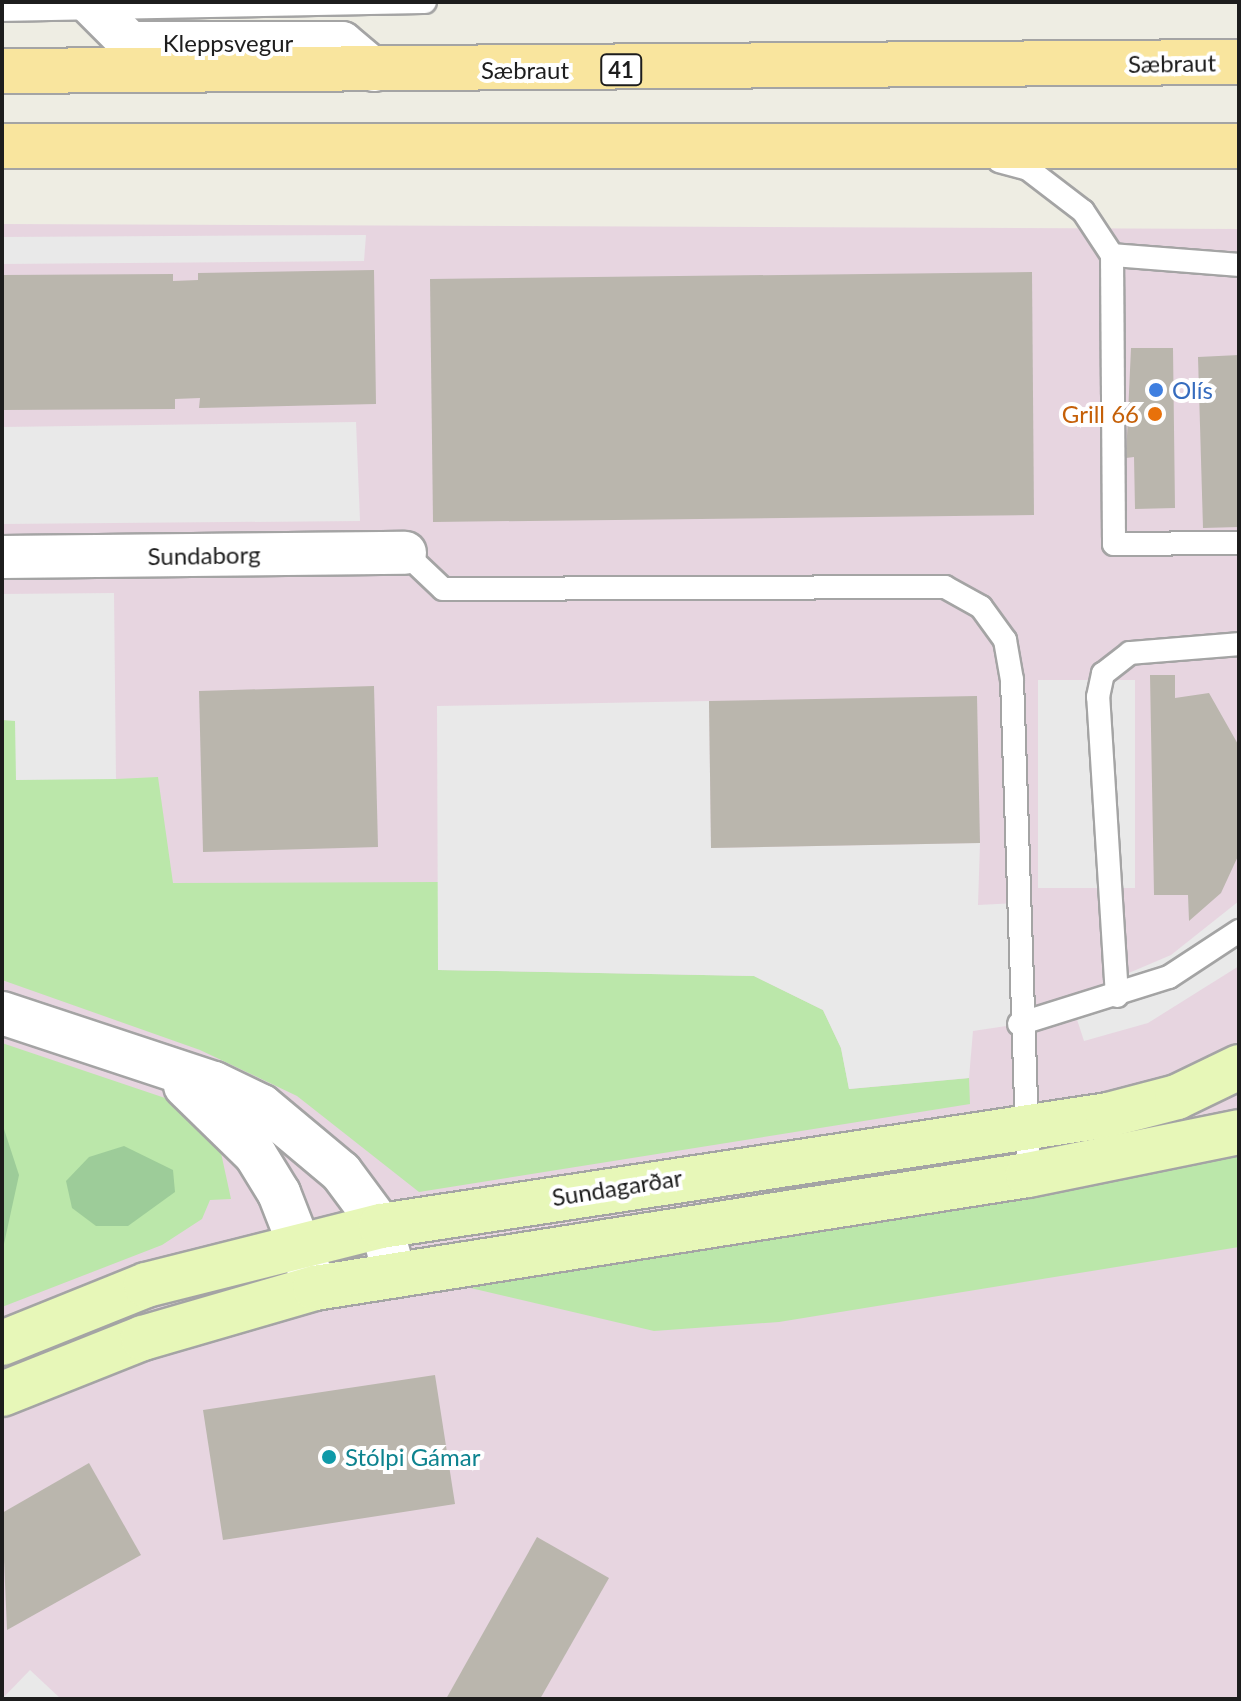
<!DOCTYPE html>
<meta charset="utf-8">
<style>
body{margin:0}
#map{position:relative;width:1241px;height:1701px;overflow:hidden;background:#eeede3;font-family:Lato,sans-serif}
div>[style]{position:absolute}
.industrial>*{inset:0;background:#e7d5e0}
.grass>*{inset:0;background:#bbe7aa}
.forest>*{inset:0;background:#9dcc99}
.parking>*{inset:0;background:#e9e9e9}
.building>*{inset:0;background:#bab6ad}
.roads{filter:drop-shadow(2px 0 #a4a4a4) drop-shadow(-2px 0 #a4a4a4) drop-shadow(0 2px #a4a4a4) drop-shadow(0 -2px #a4a4a4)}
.lane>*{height:22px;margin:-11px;padding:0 11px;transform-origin:11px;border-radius:11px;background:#fff}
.street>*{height:42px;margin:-21px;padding:0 21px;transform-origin:21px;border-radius:21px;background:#fff}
.secondary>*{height:44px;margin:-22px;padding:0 22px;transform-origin:22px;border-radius:22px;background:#e7f7b8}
.primary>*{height:44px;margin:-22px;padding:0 22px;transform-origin:22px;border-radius:22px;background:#f9e59e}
.dots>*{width:22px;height:22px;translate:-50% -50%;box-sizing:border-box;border:4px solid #fff;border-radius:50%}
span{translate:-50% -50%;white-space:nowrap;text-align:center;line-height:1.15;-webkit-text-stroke:8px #fff;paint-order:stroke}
.shield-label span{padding:2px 6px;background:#fff;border:2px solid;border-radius:6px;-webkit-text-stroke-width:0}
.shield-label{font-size:22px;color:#1d1d1d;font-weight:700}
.street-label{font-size:24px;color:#1d1d1d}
.shop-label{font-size:24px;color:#366cbe}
.left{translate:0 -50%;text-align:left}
.food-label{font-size:24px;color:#c56008}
.right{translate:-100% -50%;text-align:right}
.culture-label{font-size:24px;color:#0d838f}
.frame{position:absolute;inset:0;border:4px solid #1d1d1d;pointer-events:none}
</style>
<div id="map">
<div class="industrial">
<i style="clip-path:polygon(2px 224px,1239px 229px,1239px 1699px,2px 1699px)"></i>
</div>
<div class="grass">
<i style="clip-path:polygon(2px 720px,15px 720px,116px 779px,158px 777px,173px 883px,438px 882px,439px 970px,754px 976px,823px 1010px,841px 1048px,849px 1089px,969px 1078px,970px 1104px,419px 1192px,297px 1096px,200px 1050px,2px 980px)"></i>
<i style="clip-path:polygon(2px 1043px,171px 1100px,218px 1139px,231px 1199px,210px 1200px,202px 1219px,162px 1245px,2px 1307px)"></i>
<i style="clip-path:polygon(1239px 1153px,1239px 1247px,779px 1322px,654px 1331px,462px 1286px)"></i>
</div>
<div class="forest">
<i style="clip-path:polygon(2px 1123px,19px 1175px,2px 1253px)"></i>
<i style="clip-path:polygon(124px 1146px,173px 1170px,175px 1192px,128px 1226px,96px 1226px,72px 1208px,66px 1181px,89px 1157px)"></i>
</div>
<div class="parking">
<i style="clip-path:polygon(366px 235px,364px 261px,2px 264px,2px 237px)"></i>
<i style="clip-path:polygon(356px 422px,360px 521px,2px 524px,2px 427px)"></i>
<i style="clip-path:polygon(114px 593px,116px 779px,16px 780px,15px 721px,2px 720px,2px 594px)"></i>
<i style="clip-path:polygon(1038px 680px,1135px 680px,1135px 888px,1038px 888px)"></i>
<i style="clip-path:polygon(709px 701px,711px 848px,980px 843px,978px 905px,1017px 903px,1019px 1024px,973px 1031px,969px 1078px,849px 1089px,841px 1048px,823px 1010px,754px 976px,438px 970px,437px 706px)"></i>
<i style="clip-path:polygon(1239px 901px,1239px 966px,1148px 1023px,1084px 1041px,1070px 998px,1171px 955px)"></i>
<i style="clip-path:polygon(30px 1670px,61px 1699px,2px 1699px)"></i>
</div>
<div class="building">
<i style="clip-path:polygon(374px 270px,376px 404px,199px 408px,200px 398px,175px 399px,175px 409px,2px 410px,2px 275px,173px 274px,173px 281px,198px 280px,198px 273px)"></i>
<i style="clip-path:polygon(1032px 272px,1034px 515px,433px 522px,430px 279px)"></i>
<i style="clip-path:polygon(1131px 348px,1173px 348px,1175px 508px,1135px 509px,1134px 457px,1126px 458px)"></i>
<i style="clip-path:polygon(1239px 355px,1239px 527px,1203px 528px,1198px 357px)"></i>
<i style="clip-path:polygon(1150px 675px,1175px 675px,1175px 698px,1209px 693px,1239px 746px,1239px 854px,1221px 893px,1189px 921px,1188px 895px,1154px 895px)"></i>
<i style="clip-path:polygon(374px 686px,378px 847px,203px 852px,199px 691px)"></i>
<i style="clip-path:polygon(977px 696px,980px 843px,711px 848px,709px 701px)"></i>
<i style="clip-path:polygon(435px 1375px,455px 1504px,223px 1540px,203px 1410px)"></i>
<i style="clip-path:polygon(89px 1463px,141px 1555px,7px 1630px,2px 1513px)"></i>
<i style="clip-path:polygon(537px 1537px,609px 1578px,540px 1699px,446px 1699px)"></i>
</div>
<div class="roads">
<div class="lane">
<i style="left:2px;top:10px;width:423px;rotate:-1.1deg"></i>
<i style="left:999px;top:161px;width:30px;rotate:15deg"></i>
<i style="left:1028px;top:169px;width:69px;rotate:37.4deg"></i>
<i style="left:1083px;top:211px;width:53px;rotate:56.6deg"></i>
<i style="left:1112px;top:255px;width:289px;rotate:89.6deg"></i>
<i style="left:1114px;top:544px;width:125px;rotate:-0.5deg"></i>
<i style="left:1112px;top:255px;width:127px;rotate:4.5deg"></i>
<i style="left:405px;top:553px;width:52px;rotate:43.5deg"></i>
<i style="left:443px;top:589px;width:502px;rotate:-0.23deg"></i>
<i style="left:945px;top:587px;width:41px;rotate:29.1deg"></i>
<i style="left:981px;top:607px;width:41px;rotate:54deg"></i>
<i style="left:1005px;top:640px;width:41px;rotate:80.1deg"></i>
<i style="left:1012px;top:680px;width:495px;rotate:88.1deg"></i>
<i style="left:1117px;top:996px;width:300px;rotate:-93.6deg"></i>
<i style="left:1098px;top:697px;width:24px;rotate:-78deg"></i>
<i style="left:1103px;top:674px;width:34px;rotate:-38deg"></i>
<i style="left:1130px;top:653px;width:109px;rotate:-4.7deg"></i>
<i style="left:1019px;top:1024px;width:157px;rotate:-17.4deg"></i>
<i style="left:1169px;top:977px;width:84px;rotate:-33.3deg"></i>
</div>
<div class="street">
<i style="left:89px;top:2px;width:58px;rotate:45deg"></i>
<i style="left:130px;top:43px;width:212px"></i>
<i style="left:342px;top:43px;width:42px;rotate:40.2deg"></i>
<i style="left:2px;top:557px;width:403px;rotate:-0.6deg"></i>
<i style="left:2px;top:1013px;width:223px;rotate:18.3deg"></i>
<i style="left:214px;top:1083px;width:53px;rotate:25.6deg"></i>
<i style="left:262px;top:1106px;width:103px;rotate:39.9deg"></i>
<i style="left:341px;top:1172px;width:67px;rotate:53.5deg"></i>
<i style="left:381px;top:1226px;width:51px;rotate:74.1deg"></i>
<i style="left:185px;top:1086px;width:98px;rotate:44.2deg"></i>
<i style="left:255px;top:1154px;width:46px;rotate:58.4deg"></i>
<i style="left:279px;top:1193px;width:93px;rotate:68.7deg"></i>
</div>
<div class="secondary">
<i style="left:2px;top:1343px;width:155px;rotate:-21.9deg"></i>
<i style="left:146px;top:1285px;width:242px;rotate:-14.1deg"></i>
<i style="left:381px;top:1226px;width:735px;rotate:-8.68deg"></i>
<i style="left:1108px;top:1115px;width:71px;rotate:-14.6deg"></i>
<i style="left:1177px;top:1097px;width:69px;rotate:-25.8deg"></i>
<i style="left:2px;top:1394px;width:152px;rotate:-21.7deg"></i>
<i style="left:143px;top:1338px;width:179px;rotate:-16.2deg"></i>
<i style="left:315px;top:1288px;width:722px;rotate:-9.01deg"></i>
<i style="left:1028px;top:1175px;width:215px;rotate:-11.5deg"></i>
</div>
<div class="primary">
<i style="left:2px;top:71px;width:1237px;rotate:-0.42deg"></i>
<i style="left:2px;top:146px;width:1237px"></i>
</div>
</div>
<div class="dots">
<i style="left:1156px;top:390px;background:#3f7fe0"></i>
<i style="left:1155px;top:414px;background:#e8710a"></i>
<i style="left:329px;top:1457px;background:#0f9aa8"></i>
</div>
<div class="shield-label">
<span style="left:621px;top:70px">41</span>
</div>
<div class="street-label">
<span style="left:228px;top:43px">Kleppsvegur</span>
<span style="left:1172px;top:63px;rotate:-1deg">Sæbraut</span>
<span style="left:525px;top:70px">Sæbraut</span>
<span style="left:204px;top:555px;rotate:-1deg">Sundaborg</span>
<span style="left:617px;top:1187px;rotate:-9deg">Sundagarðar</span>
</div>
<div class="shop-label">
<span class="left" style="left:1172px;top:390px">Olís</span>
</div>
<div class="food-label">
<span class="right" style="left:1139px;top:414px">Grill 66</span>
</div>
<div class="culture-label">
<span class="left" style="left:345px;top:1457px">Stólpi Gámar</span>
</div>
<div class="frame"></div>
</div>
